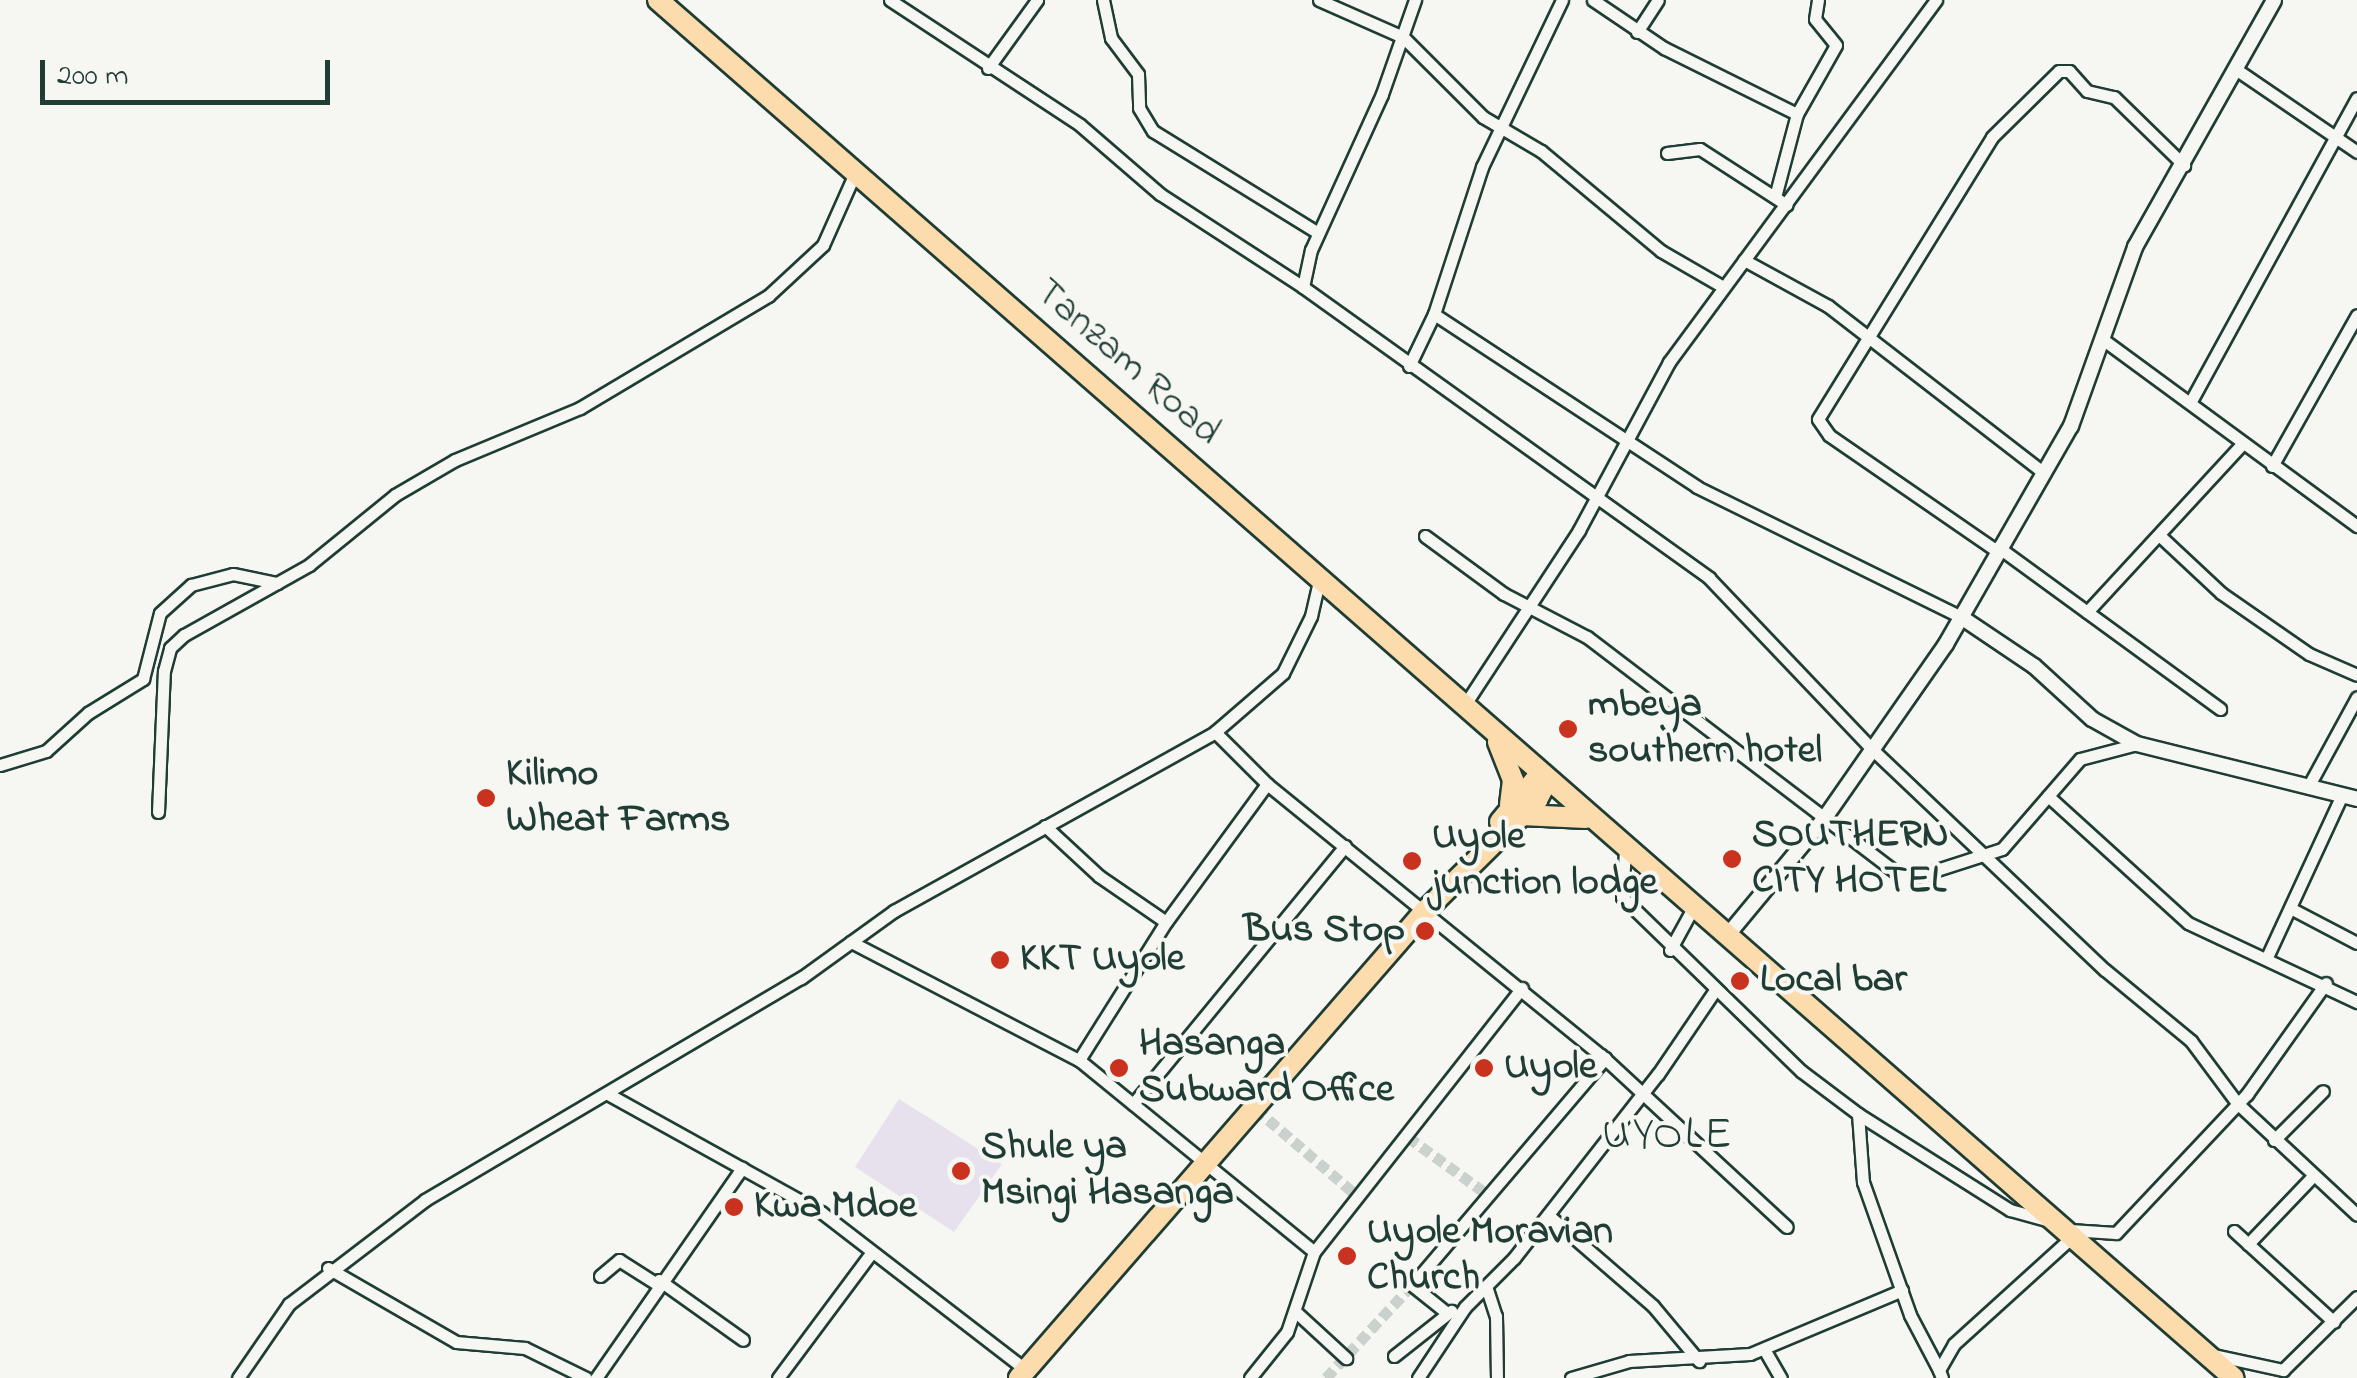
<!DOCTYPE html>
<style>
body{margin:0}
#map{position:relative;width:2357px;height:1378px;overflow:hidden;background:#f6f6f2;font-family:"Indie Flower",sans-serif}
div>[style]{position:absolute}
.built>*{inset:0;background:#e6e1ed}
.minor-tunnel>*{height:11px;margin-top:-5.5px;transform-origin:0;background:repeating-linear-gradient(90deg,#cbd1cc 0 11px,transparent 0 16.5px)}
.roads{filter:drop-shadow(2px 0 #1f3d34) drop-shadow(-2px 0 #1f3d34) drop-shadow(0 2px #1f3d34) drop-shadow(0 -2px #1f3d34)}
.minor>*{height:11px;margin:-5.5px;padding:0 5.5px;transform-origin:5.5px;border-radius:5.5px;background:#f6f6f2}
.tertiary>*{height:14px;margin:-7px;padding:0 7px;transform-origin:7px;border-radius:7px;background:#f6f6f2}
.trunk>*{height:20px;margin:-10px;padding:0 10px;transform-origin:10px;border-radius:10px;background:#fcdcac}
.dots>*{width:28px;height:28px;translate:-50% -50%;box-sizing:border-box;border:5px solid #f6f6f2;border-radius:50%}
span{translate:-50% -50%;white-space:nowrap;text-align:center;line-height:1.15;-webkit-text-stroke:8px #f6f6f2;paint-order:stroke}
.street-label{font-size:40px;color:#1f3d34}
.poi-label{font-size:40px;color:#1f3d34;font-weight:700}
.left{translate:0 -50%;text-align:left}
.right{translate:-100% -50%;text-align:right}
.quarter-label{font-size:45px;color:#1f3d34;letter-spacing:2.5px}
.scale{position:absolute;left:40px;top:60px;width:290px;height:45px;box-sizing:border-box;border:5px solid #1f3d34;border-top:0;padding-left:12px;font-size:30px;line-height:35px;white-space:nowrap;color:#1f3d34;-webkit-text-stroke:8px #f6f6f2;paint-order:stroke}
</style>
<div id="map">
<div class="built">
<i style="clip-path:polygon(899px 1099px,1002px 1164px,954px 1232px,855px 1167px)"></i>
</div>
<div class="minor-tunnel">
<i style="left:1256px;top:1109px;width:137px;rotate:40.6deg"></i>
<i style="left:1408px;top:1137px;width:97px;rotate:35.8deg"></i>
<i style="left:1326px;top:1378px;width:127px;rotate:-47.2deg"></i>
</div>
<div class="roads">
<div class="minor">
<i style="left:890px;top:0;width:227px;rotate:33.3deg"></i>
<i style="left:1080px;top:125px;width:106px;rotate:40.8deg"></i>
<i style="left:1160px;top:194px;width:171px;rotate:33deg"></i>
<i style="left:1303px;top:287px;width:500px;rotate:35.6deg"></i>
<i style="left:1709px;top:578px;width:239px;rotate:46.4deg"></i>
<i style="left:1874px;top:751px;width:318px;rotate:43.5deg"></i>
<i style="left:2105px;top:970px;width:112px;rotate:39.5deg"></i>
<i style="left:2191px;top:1041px;width:77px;rotate:53.4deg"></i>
<i style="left:2237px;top:1103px;width:164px;rotate:43deg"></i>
<i style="left:1103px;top:0;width:39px;rotate:78deg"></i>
<i style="left:1111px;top:38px;width:45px;rotate:53.1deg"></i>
<i style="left:1138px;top:74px;width:34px;rotate:88deg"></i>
<i style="left:1139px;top:108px;width:27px;rotate:59deg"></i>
<i style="left:1153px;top:131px;width:194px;rotate:31.7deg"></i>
<i style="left:1319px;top:0;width:92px;rotate:23.8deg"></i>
<i style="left:1403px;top:37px;width:113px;rotate:45deg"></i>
<i style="left:1483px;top:117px;width:67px;rotate:30.4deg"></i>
<i style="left:1541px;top:151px;width:156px;rotate:39.8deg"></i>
<i style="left:1661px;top:251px;width:72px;rotate:30.1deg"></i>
<i style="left:1593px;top:0;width:86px;rotate:34.1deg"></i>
<i style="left:1664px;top:48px;width:148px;rotate:26.4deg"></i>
<i style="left:1797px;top:114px;width:79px;rotate:-60.5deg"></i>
<i style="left:1836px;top:45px;width:33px;rotate:-129deg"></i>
<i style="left:1815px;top:19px;width:19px;rotate:-81deg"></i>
<i style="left:1637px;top:32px;width:38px;rotate:-57deg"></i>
<i style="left:988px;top:68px;width:84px;rotate:-54.2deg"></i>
<i style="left:2237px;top:70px;width:145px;rotate:34.3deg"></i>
<i style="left:1667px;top:153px;width:33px;rotate:-7deg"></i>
<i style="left:1700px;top:149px;width:103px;rotate:32.8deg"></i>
<i style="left:1775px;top:197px;width:86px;rotate:-75.2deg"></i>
<i style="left:1744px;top:260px;width:96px;rotate:28.7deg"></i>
<i style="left:1828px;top:306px;width:273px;rotate:37.7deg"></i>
<i style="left:1303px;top:287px;width:38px;rotate:-78deg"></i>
<i style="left:1311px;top:250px;width:171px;rotate:-65.5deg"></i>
<i style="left:1382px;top:94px;width:100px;rotate:-70.7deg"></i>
<i style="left:1434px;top:314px;width:315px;rotate:33.3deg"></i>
<i style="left:1697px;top:487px;width:294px;rotate:26.2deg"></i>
<i style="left:2105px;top:341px;width:313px;rotate:36.3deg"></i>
<i style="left:1409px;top:366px;width:58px;rotate:-64.3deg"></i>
<i style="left:1434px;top:314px;width:155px;rotate:-71.9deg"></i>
<i style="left:1482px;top:167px;width:185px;rotate:-64.4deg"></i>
<i style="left:2191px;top:401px;width:345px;rotate:-61.3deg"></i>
<i style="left:2272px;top:466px;width:173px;rotate:-60.6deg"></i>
<i style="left:2159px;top:535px;width:85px;rotate:43.1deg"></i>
<i style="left:2221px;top:593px;width:107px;rotate:34.7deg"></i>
<i style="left:2309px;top:654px;width:52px;rotate:23.6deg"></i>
<i style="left:1425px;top:536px;width:98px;rotate:36.3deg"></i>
<i style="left:1504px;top:594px;width:93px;rotate:27.4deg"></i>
<i style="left:1587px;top:637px;width:385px;rotate:37.3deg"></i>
<i style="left:1998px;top:547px;width:275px;rotate:36.1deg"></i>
<i style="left:1997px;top:551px;width:204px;rotate:-145.4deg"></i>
<i style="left:1829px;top:435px;width:19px;rotate:-125deg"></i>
<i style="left:1818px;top:419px;width:331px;rotate:-58.3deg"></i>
<i style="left:1992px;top:137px;width:94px;rotate:-44.6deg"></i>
<i style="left:2059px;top:71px;width:10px"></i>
<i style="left:2069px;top:71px;width:27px;rotate:48deg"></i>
<i style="left:2087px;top:91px;width:28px;rotate:13deg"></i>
<i style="left:2114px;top:97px;width:98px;rotate:44.2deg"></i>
<i style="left:2087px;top:612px;width:229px;rotate:-47.3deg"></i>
<i style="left:1464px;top:706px;width:210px;rotate:-56.8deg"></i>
<i style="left:1579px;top:530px;width:191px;rotate:-61.8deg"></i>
<i style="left:1669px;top:362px;width:450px;rotate:-53.6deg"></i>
<i style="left:1215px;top:732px;width:74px;rotate:45deg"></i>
<i style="left:1267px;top:784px;width:430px;rotate:39.1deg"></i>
<i style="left:1601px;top:1055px;width:253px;rotate:42.8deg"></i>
<i style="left:0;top:765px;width:48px;rotate:-16.9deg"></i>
<i style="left:46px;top:751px;width:57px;rotate:-42.1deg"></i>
<i style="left:88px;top:713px;width:65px;rotate:-31.7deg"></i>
<i style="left:143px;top:679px;width:68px;rotate:-75.6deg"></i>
<i style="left:160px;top:613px;width:42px;rotate:-42.1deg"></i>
<i style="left:191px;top:585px;width:43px;rotate:-14.7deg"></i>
<i style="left:233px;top:574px;width:45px;rotate:11.6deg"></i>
<i style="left:2308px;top:787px;width:102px;rotate:-61.4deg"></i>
<i style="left:2048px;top:796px;width:189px;rotate:42.2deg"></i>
<i style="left:2188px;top:923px;width:187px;rotate:25.1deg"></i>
<i style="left:158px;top:812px;width:141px;rotate:-87.6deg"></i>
<i style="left:164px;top:671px;width:24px;rotate:-75deg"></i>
<i style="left:170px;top:648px;width:19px;rotate:-43deg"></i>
<i style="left:184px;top:635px;width:143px;rotate:-29.2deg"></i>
<i style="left:309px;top:565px;width:111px;rotate:-39.1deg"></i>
<i style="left:395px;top:495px;width:69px;rotate:-30.3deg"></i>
<i style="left:455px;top:460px;width:135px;rotate:-22.6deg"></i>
<i style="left:580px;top:408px;width:219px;rotate:-30.8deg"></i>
<i style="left:768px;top:296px;width:75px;rotate:-42.8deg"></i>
<i style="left:823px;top:245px;width:81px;rotate:-66deg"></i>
<i style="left:1045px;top:826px;width:74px;rotate:42.8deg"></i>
<i style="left:1099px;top:876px;width:81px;rotate:34.5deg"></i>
<i style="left:1625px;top:851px;width:46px;rotate:93.7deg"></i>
<i style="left:1622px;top:897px;width:250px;rotate:44.2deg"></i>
<i style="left:1801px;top:1071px;width:71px;rotate:37deg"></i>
<i style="left:1858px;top:1114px;width:68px;rotate:85.8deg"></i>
<i style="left:1863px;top:1182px;width:141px;rotate:70.5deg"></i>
<i style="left:1910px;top:1315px;width:62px;rotate:62.2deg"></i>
<i style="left:1918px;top:876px;width:88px;rotate:-17.8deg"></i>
<i style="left:2002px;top:849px;width:119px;rotate:-49.1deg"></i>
<i style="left:2080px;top:759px;width:59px;rotate:-14.7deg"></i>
<i style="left:2292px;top:909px;width:73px;rotate:27.6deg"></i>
<i style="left:851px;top:942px;width:257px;rotate:27.4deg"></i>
<i style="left:1079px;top:1060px;width:303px;rotate:39.2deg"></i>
<i style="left:1314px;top:1252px;width:336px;rotate:-51.8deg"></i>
<i style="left:1670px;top:950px;width:48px;rotate:-61.3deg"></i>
<i style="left:2268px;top:955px;width:176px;rotate:-65.2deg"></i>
<i style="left:1079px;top:1060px;width:163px;rotate:-57.8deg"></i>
<i style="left:1166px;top:922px;width:171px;rotate:-53.8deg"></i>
<i style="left:608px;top:1094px;width:244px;rotate:29deg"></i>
<i style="left:821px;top:1212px;width:259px;rotate:37.6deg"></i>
<i style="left:1133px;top:1104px;width:334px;rotate:-50.6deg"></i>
<i style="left:1858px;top:1114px;width:180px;rotate:32.3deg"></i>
<i style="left:2010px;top:1210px;width:46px;rotate:15.3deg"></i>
<i style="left:2274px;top:1140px;width:69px;rotate:-45deg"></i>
<i style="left:1548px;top:1215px;width:139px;rotate:40.9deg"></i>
<i style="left:1653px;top:1306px;width:72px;rotate:50.1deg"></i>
<i style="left:2070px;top:1230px;width:46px;rotate:3.7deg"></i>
<i style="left:2116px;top:1233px;width:191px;rotate:-46.7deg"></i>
<i style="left:2247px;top:1094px;width:136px;rotate:-54.6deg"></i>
<i style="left:2234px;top:1231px;width:135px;rotate:42.3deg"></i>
<i style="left:2248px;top:1244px;width:93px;rotate:-46.3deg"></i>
<i style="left:328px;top:1268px;width:148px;rotate:30deg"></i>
<i style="left:456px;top:1342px;width:69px;rotate:5deg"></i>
<i style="left:525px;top:1348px;width:68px;rotate:26.2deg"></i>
<i style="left:600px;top:1276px;width:25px;rotate:-40deg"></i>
<i style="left:619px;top:1260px;width:45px;rotate:32.3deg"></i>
<i style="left:659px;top:1280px;width:103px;rotate:35.5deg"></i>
<i style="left:1486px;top:1286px;width:32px;rotate:72deg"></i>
<i style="left:1496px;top:1316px;width:62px;rotate:89.1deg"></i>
<i style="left:1297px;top:1313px;width:67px;rotate:42.6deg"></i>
<i style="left:1447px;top:1313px;width:45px;rotate:-141.3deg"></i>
<i style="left:1412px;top:1285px;width:298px;rotate:-49.6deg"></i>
<i style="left:1764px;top:1349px;width:34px;rotate:60deg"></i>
<i style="left:2214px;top:1355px;width:71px;rotate:12.3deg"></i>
<i style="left:2283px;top:1370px;width:104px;rotate:-44.6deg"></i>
<i style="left:1394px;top:1356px;width:73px;rotate:-38.3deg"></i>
<i style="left:238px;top:1378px;width:90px;rotate:-55.4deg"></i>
<i style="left:289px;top:1304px;width:171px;rotate:-37.4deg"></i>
<i style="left:425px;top:1200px;width:437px;rotate:-30.6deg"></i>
<i style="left:801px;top:978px;width:115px;rotate:-35.8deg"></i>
<i style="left:894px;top:911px;width:368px;rotate:-29.1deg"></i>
<i style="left:1215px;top:732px;width:90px;rotate:-40.9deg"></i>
<i style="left:1283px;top:673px;width:64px;rotate:-63.8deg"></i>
<i style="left:1311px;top:616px;width:39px;rotate:-77deg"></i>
<i style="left:596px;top:1378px;width:256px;rotate:-55.2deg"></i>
<i style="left:778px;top:1378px;width:157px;rotate:-53.3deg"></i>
<i style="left:1250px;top:1378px;width:59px;rotate:-51.2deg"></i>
<i style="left:1287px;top:1332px;width:84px;rotate:-71.4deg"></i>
<i style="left:1418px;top:1378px;width:85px;rotate:-56.5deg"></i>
<i style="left:1465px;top:1307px;width:69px;rotate:-45deg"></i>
<i style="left:1514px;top:1258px;width:234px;rotate:-52deg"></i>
<i style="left:1658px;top:1074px;width:102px;rotate:-55.8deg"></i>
<i style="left:1571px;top:1378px;width:60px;rotate:-16.3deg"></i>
<i style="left:1629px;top:1361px;width:121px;rotate:-3.3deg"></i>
<i style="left:1750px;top:1354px;width:165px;rotate:-22.8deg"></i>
<i style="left:1942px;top:1378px;width:9px;rotate:-111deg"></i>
<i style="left:1939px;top:1370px;width:30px;rotate:-60deg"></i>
<i style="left:1954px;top:1344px;width:158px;rotate:-42.2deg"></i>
</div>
<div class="tertiary">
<i style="left:1961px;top:617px;width:88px;rotate:33.9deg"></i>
<i style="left:2034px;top:666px;width:79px;rotate:42.4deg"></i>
<i style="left:2092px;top:719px;width:51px;rotate:29.1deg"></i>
<i style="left:2137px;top:744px;width:227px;rotate:14deg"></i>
<i style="left:1726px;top:937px;width:153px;rotate:-50.3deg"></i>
<i style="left:1824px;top:819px;width:213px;rotate:-55.1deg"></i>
<i style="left:1946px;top:644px;width:251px;rotate:-60.2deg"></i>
<i style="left:2071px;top:426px;width:190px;rotate:-70.3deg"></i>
<i style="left:2135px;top:247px;width:283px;rotate:-60.6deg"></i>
</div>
<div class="trunk">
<i style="left:658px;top:0;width:2093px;rotate:41.17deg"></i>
<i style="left:1498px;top:742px;width:41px;rotate:68.5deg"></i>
<i style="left:1513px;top:780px;width:25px;rotate:97deg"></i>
<i style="left:1521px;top:815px;width:65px;rotate:2.6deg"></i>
<i style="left:1500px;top:822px;width:62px;rotate:-50.2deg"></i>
<i style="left:1019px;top:1378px;width:619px;rotate:-49deg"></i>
<i style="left:1425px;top:911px;width:158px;rotate:-44.7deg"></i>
<i style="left:1537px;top:800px;width:22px;rotate:-63deg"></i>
</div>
</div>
<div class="dots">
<i style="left:1568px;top:729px;background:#c8321e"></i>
<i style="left:486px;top:798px;background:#c8321e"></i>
<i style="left:1732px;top:859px;background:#c8321e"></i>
<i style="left:1412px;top:861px;background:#c8321e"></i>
<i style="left:1425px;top:931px;background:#c8321e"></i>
<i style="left:1000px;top:960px;background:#c8321e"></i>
<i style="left:1740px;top:981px;background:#c8321e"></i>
<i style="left:1119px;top:1068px;background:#c8321e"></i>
<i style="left:1484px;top:1068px;background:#c8321e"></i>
<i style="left:961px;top:1171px;background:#c8321e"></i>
<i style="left:734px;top:1207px;background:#c8321e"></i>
<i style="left:1347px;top:1256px;background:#c8321e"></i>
</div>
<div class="street-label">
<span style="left:1127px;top:363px;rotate:41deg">Tanzam Road</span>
</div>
<div class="poi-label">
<span class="left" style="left:1588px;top:729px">mbeya<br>southern hotel</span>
<span class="left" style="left:506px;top:798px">Kilimo<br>Wheat Farms</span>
<span class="left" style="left:1752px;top:859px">SOUTHERN<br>CITY HOTEL</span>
<span class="left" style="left:1432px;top:861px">Uyole<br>junction lodge</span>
<span class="right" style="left:1405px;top:931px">Bus Stop</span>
<span class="left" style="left:1020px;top:960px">KKT Uyole</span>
<span class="left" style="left:1760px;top:981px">Local bar</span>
<span class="left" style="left:1139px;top:1068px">Hasanga<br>Subward Office</span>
<span class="left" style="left:1504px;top:1068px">Uyole</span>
<span class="left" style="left:981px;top:1171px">Shule ya<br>Msingi Hasanga</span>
<span class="left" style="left:754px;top:1207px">Kwa Mdoe</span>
<span class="left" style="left:1367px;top:1256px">Uyole Moravian<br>Church</span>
</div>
<div class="quarter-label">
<span style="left:1668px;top:1137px">UYOLE</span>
</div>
<div class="scale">200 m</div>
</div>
